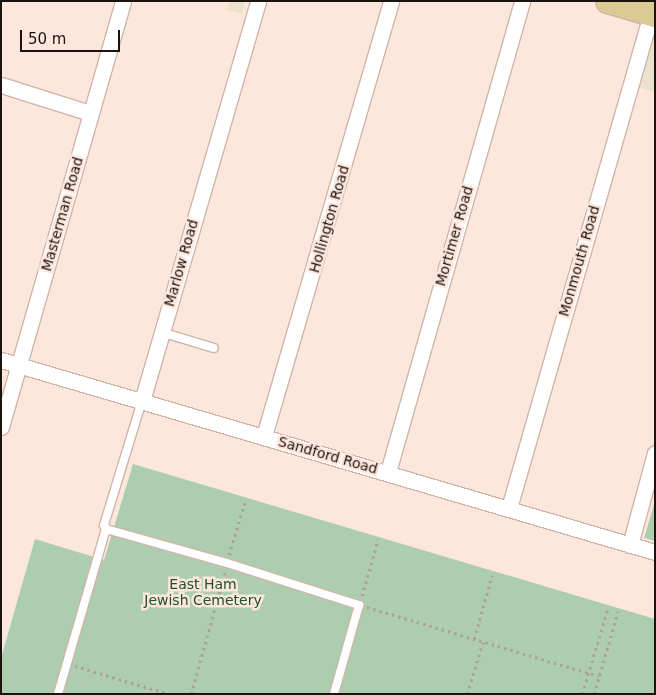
<!DOCTYPE html>
<style>
body{margin:0}
#map{position:relative;width:656px;height:695px;overflow:hidden;background:#fde7dd;font-family:"DejaVu Sans",sans-serif}
div>[style]{position:absolute}
.commercial>*{inset:0;background:#ebe2cd}
.green>*{inset:0;background:#acceaf}
.path>*{height:2.5px;margin-top:-1.25px;transform-origin:0;background:repeating-linear-gradient(90deg,#b1a097 0 2.5px,transparent 0 6.5px)}
.roads{filter:drop-shadow(1px 0 #cfb5a8) drop-shadow(-1px 0 #cfb5a8) drop-shadow(0 1px #cfb5a8) drop-shadow(0 -1px #cfb5a8)}
.lane>*{height:8px;margin:-4px;padding:0 4px;transform-origin:4px;border-radius:4px;background:#fff}
.street>*{height:15px;margin:-7.5px;padding:0 7.5px;transform-origin:7.5px;border-radius:7.5px;background:#fff}
.primary>*{height:24px;margin:-12px;padding:0 12px;transform-origin:12px;border-radius:12px;background:#dcca95}
span{translate:-50% -50%;white-space:nowrap;text-align:center;line-height:1.15;-webkit-text-stroke:5px #fde7dd;paint-order:stroke}
.street-label{font-size:14px;color:#1c130e}
.park-label{font-size:14px;color:#1d5227}
.frame{position:absolute;inset:0;border:2px solid #1c130e;pointer-events:none}
.scale{position:absolute;left:20px;top:30px;width:100px;height:22px;box-sizing:border-box;border:2px solid #1c130e;border-top:0;padding-left:6px;font-size:15px;line-height:18px;white-space:nowrap;color:#1c130e;-webkit-text-stroke:4px #fde7dd;paint-order:stroke}
</style>
<div id="map">
<div class="commercial">
<i style="clip-path:polygon(230px 1px,245px 1px,242px 14px,227px 10px)"></i>
<i style="clip-path:polygon(654px 31px,655px 31px,655px 92px,639px 88px)"></i>
</div>
<div class="green">
<i style="clip-path:polygon(133px 464px,655px 619px,655px 694px,1px 694px,1px 658px,35px 539px,104px 560px)"></i>
<i style="clip-path:polygon(655px 501px,655px 541px,644px 538px)"></i>
</div>
<div class="path">
<i style="left:229px;top:555px;width:56px;rotate:-73.5deg"></i>
<i style="left:362px;top:596px;width:59px;rotate:-74.3deg"></i>
<i style="left:367px;top:607px;width:242px;rotate:16.6deg"></i>
<i style="left:474px;top:639px;width:66px;rotate:-74.3deg"></i>
<i style="left:75px;top:666px;width:98px;rotate:16.6deg"></i>
<i style="left:191px;top:694px;width:127px;rotate:-74.4deg"></i>
<i style="left:467px;top:694px;width:54px;rotate:-72.9deg"></i>
<i style="left:582px;top:694px;width:90px;rotate:-73.2deg"></i>
<i style="left:594px;top:694px;width:86px;rotate:-73.9deg"></i>
</div>
<div class="roads">
<div class="lane">
<i style="left:161px;top:332px;width:55px;rotate:16.8deg"></i>
<i style="left:106px;top:529px;width:126px;rotate:15.7deg"></i>
<i style="left:227px;top:563px;width:139px;rotate:17.7deg"></i>
<i style="left:359px;top:605px;width:92px;rotate:105.7deg"></i>
<i style="left:106px;top:529px;width:4px;rotate:-117deg"></i>
<i style="left:104px;top:525px;width:130px;rotate:-73deg"></i>
<i style="left:58px;top:694px;width:172px;rotate:-73.8deg"></i>
</div>
<div class="street">
<i style="left:1px;top:85px;width:93px;rotate:17.5deg"></i>
<i style="left:1px;top:360px;width:682px;rotate:16.36deg"></i>
<i style="left:142px;top:401px;width:416px;rotate:-73.8deg"></i>
<i style="left:1px;top:427px;width:443px;rotate:-74deg"></i>
<i style="left:264px;top:436px;width:453px;rotate:-73.7deg"></i>
<i style="left:388px;top:472px;width:490px;rotate:-74.1deg"></i>
<i style="left:509px;top:508px;width:514px;rotate:-73.96deg"></i>
<i style="left:630px;top:545px;width:95px;rotate:-74.8deg"></i>
</div>
<div class="primary">
<i style="left:608px;top:1px;width:49px;rotate:16.6deg"></i>
</div>
</div>
<div class="street-label">
<span style="left:62px;top:214px;rotate:-74deg">Masterman Road</span>
<span style="left:329px;top:219px;rotate:-74deg">Hollington Road</span>
<span style="left:454px;top:236px;rotate:-74deg">Mortimer Road</span>
<span style="left:579px;top:261px;rotate:-74deg">Monmouth Road</span>
<span style="left:181px;top:263px;rotate:-74deg">Marlow Road</span>
<span style="left:328px;top:455px;rotate:16deg">Sandford Road</span>
</div>
<div class="park-label">
<span style="left:203px;top:592px">East Ham<br>Jewish Cemetery</span>
</div>
<div class="frame"></div>
<div class="scale">50 m</div>
</div>
